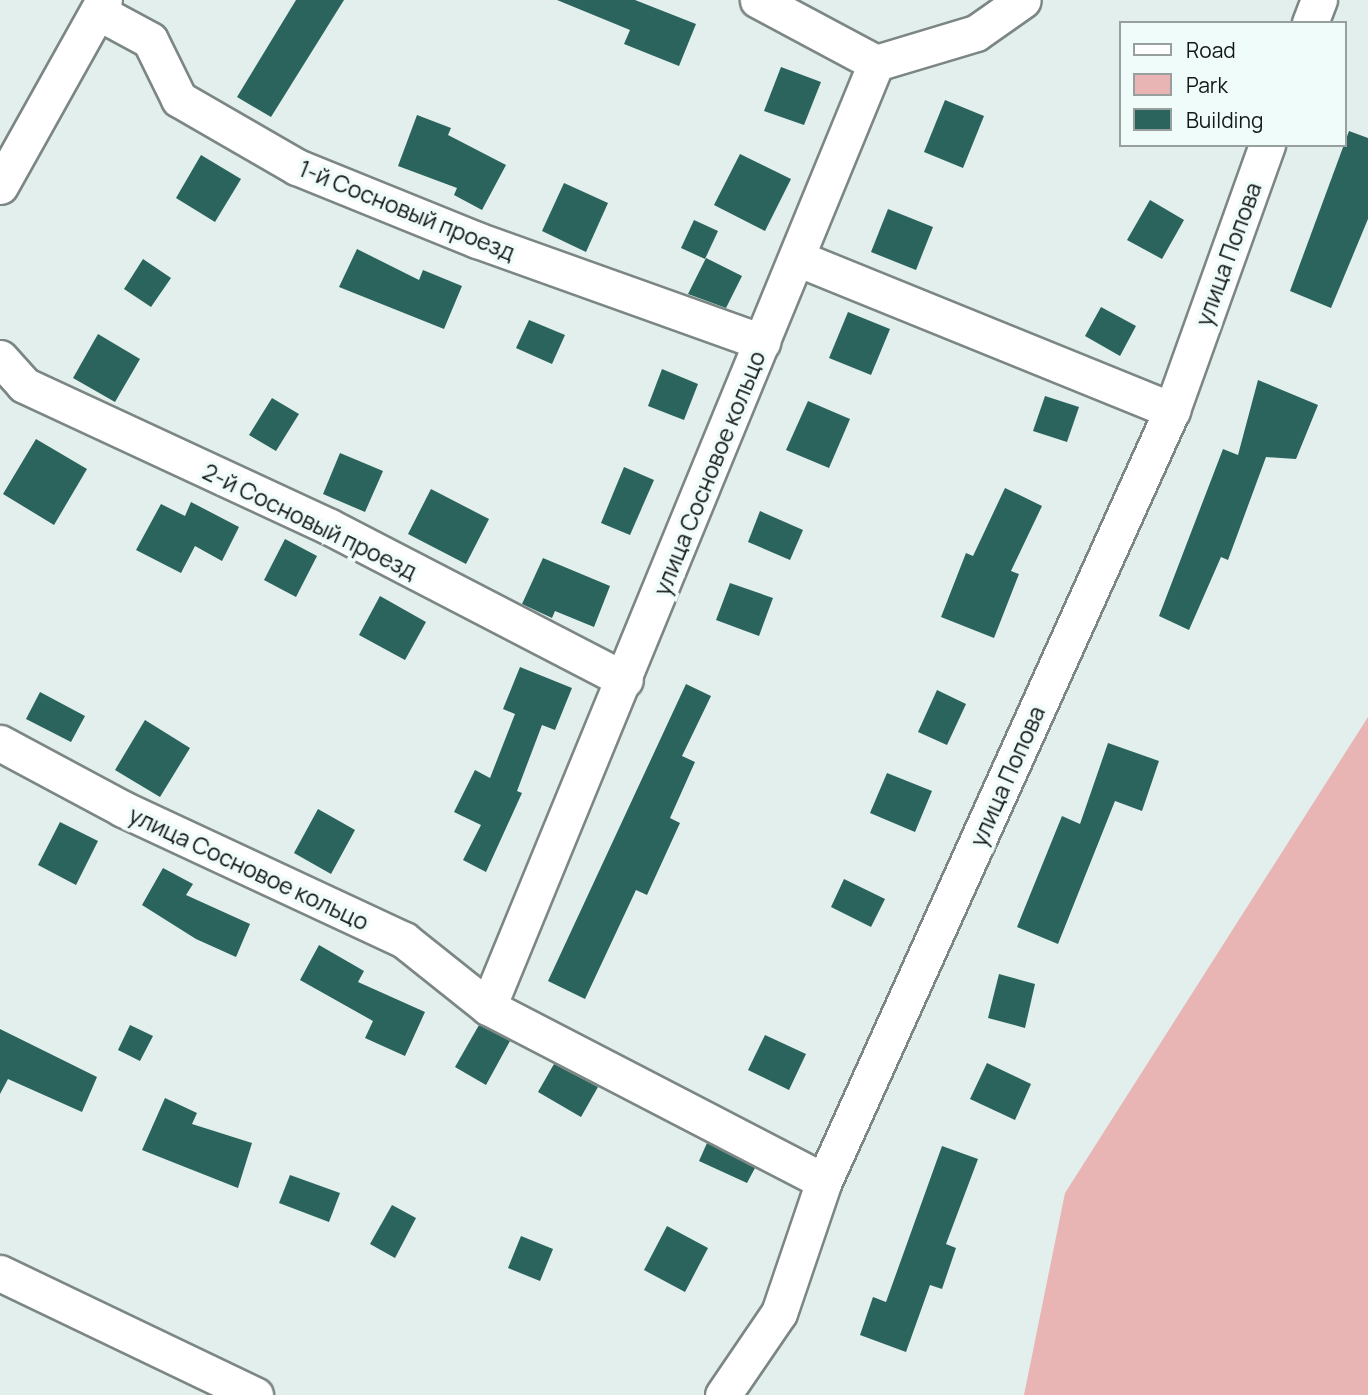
<!DOCTYPE html>
<meta charset="utf-8">
<style>
body{margin:0}
#map{position:relative;width:1368px;height:1395px;overflow:hidden;background:#e3efed;font-family:Manrope,sans-serif}
div>[style]{position:absolute}
.green>*{inset:0;background:#e9b5b4}
.building>*{inset:0;background:#2a645d}
.roads{filter:drop-shadow(2px 0 #7c8785) drop-shadow(-2px 0 #7c8785) drop-shadow(0 2px #7c8785) drop-shadow(0 -2px #7c8785)}
.street>*{height:35px;margin:-17.5px;padding:0 17.5px;transform-origin:17.5px;border-radius:17.5px;background:#fff}
span{translate:-50% -50%;white-space:nowrap;text-align:center;line-height:1.15;-webkit-text-stroke:7px #f0fcfa;paint-order:stroke}
.street-label{font-size:23px;color:#131717}
.legend{position:absolute;left:1119px;top:21px;width:228px;height:126px;box-sizing:border-box;background:#f0fcfa;border:2px solid #98a09f;margin:0;padding:9px 12px;list-style:none;font-size:21px;color:#131717}
.legend li{display:flex;align-items:center;gap:14px;height:35px}
.legend b{width:35px;border:2px solid #98a09f}
</style>
<div id="map">
<div class="green">
<i style="clip-path:polygon(1368px 717px,1368px 1395px,1024px 1395px,1065px 1193px)"></i>
</div>
<div class="building">
<i style="clip-path:polygon(296px 0,344px 0,271px 117px,237px 97px)"></i>
<i style="clip-path:polygon(557px 0,635px 0,696px 24px,679px 66px,624px 44px,630px 30px)"></i>
<i style="clip-path:polygon(781px 67px,821px 82px,804px 125px,764px 111px)"></i>
<i style="clip-path:polygon(945px 100px,984px 116px,963px 168px,924px 152px)"></i>
<i style="clip-path:polygon(417px 115px,451px 128px,448px 135px,506px 165px,482px 210px,454px 195px,457px 188px,398px 166px)"></i>
<i style="clip-path:polygon(1349px 131px,1368px 138px,1368px 219px,1331px 308px,1290px 291px)"></i>
<i style="clip-path:polygon(740px 154px,791px 179px,765px 231px,714px 205px)"></i>
<i style="clip-path:polygon(201px 155px,241px 179px,215px 222px,176px 198px)"></i>
<i style="clip-path:polygon(564px 183px,608px 203px,586px 252px,542px 231px)"></i>
<i style="clip-path:polygon(1150px 200px,1184px 220px,1162px 259px,1127px 240px)"></i>
<i style="clip-path:polygon(888px 209px,933px 227px,916px 270px,871px 252px)"></i>
<i style="clip-path:polygon(694px 220px,718px 231px,705px 259px,681px 248px)"></i>
<i style="clip-path:polygon(357px 249px,419px 280px,423px 270px,462px 286px,444px 329px,339px 287px)"></i>
<i style="clip-path:polygon(706px 258px,742px 276px,726px 308px,688px 294px)"></i>
<i style="clip-path:polygon(143px 259px,171px 278px,151px 307px,124px 289px)"></i>
<i style="clip-path:polygon(1101px 307px,1136px 326px,1120px 356px,1085px 336px)"></i>
<i style="clip-path:polygon(848px 312px,890px 329px,871px 375px,829px 358px)"></i>
<i style="clip-path:polygon(529px 320px,565px 335px,552px 364px,516px 348px)"></i>
<i style="clip-path:polygon(98px 334px,140px 359px,115px 402px,73px 378px)"></i>
<i style="clip-path:polygon(662px 369px,698px 384px,684px 420px,648px 406px)"></i>
<i style="clip-path:polygon(1258px 380px,1318px 405px,1296px 459px,1266px 457px,1228px 560px,1221px 557px,1189px 630px,1159px 616px,1223px 449px,1238px 455px)"></i>
<i style="clip-path:polygon(1045px 396px,1079px 407px,1067px 442px,1033px 431px)"></i>
<i style="clip-path:polygon(272px 398px,299px 414px,276px 451px,249px 435px)"></i>
<i style="clip-path:polygon(808px 401px,850px 419px,829px 468px,786px 450px)"></i>
<i style="clip-path:polygon(36px 439px,87px 469px,54px 525px,3px 494px)"></i>
<i style="clip-path:polygon(340px 453px,383px 471px,365px 512px,323px 494px)"></i>
<i style="clip-path:polygon(624px 467px,654px 480px,630px 535px,601px 523px)"></i>
<i style="clip-path:polygon(1005px 488px,1042px 506px,1011px 571px,1019px 574px,994px 638px,941px 617px,966px 553px,973px 556px)"></i>
<i style="clip-path:polygon(431px 489px,489px 519px,466px 564px,408px 534px)"></i>
<i style="clip-path:polygon(191px 502px,239px 527px,222px 561px,195px 546px,181px 573px,136px 550px,161px 504px,185px 516px)"></i>
<i style="clip-path:polygon(760px 511px,803px 530px,790px 560px,748px 542px)"></i>
<i style="clip-path:polygon(285px 539px,317px 556px,296px 597px,264px 580px)"></i>
<i style="clip-path:polygon(543px 558px,610px 586px,594px 627px,555px 611px,552px 618px,522px 604px)"></i>
<i style="clip-path:polygon(730px 583px,773px 598px,759px 636px,716px 620px)"></i>
<i style="clip-path:polygon(380px 596px,426px 622px,405px 660px,359px 635px)"></i>
<i style="clip-path:polygon(520px 667px,572px 688px,555px 730px,542px 725px,517px 791px,522px 793px,486px 872px,463px 860px,481px 825px,454px 812px,475px 770px,490px 778px,515px 714px,503px 709px)"></i>
<i style="clip-path:polygon(686px 684px,711px 696px,682px 756px,695px 762px,670px 818px,680px 823px,647px 895px,636px 890px,585px 999px,548px 981px)"></i>
<i style="clip-path:polygon(937px 690px,966px 704px,947px 745px,918px 732px)"></i>
<i style="clip-path:polygon(40px 692px,85px 716px,71px 742px,26px 719px)"></i>
<i style="clip-path:polygon(145px 720px,190px 748px,160px 797px,115px 770px)"></i>
<i style="clip-path:polygon(1108px 743px,1159px 761px,1142px 811px,1115px 801px,1058px 944px,1017px 927px,1062px 816px,1080px 824px)"></i>
<i style="clip-path:polygon(887px 773px,932px 791px,915px 832px,870px 813px)"></i>
<i style="clip-path:polygon(318px 809px,355px 830px,331px 874px,294px 853px)"></i>
<i style="clip-path:polygon(60px 822px,98px 841px,76px 885px,38px 865px)"></i>
<i style="clip-path:polygon(163px 868px,193px 884px,186px 895px,250px 924px,236px 957px,196px 939px,142px 905px)"></i>
<i style="clip-path:polygon(844px 879px,885px 899px,871px 927px,831px 907px)"></i>
<i style="clip-path:polygon(319px 945px,364px 971px,358px 982px,425px 1012px,405px 1056px,365px 1038px,373px 1021px,300px 980px)"></i>
<i style="clip-path:polygon(999px 974px,1035px 984px,1025px 1028px,988px 1018px)"></i>
<i style="clip-path:polygon(130px 1025px,153px 1036px,140px 1061px,118px 1050px)"></i>
<i style="clip-path:polygon(479px 1025px,510px 1041px,486px 1085px,455px 1067px)"></i>
<i style="clip-path:polygon(0 1029px,97px 1077px,82px 1112px,8px 1079px,0 1094px)"></i>
<i style="clip-path:polygon(765px 1035px,806px 1054px,789px 1090px,748px 1070px)"></i>
<i style="clip-path:polygon(987px 1063px,1031px 1084px,1015px 1120px,970px 1099px)"></i>
<i style="clip-path:polygon(554px 1064px,598px 1087px,581px 1117px,538px 1092px)"></i>
<i style="clip-path:polygon(165px 1098px,197px 1113px,192px 1124px,252px 1143px,238px 1188px,142px 1150px)"></i>
<i style="clip-path:polygon(707px 1143px,755px 1168px,747px 1183px,699px 1161px)"></i>
<i style="clip-path:polygon(942px 1146px,978px 1159px,946px 1244px,956px 1248px,942px 1289px,930px 1285px,906px 1352px,860px 1335px,873px 1297px,886px 1302px)"></i>
<i style="clip-path:polygon(290px 1175px,340px 1193px,329px 1222px,279px 1203px)"></i>
<i style="clip-path:polygon(392px 1205px,416px 1218px,395px 1258px,370px 1244px)"></i>
<i style="clip-path:polygon(667px 1226px,708px 1248px,685px 1292px,644px 1270px)"></i>
<i style="clip-path:polygon(521px 1236px,553px 1249px,540px 1281px,508px 1268px)"></i>
</div>
<div class="roads">
<div class="street">
<i style="left:98px;top:12px;width:59px;rotate:28.3deg"></i>
<i style="left:150px;top:40px;width:66px;rotate:63.8deg"></i>
<i style="left:179px;top:99px;width:136px;rotate:30deg"></i>
<i style="left:297px;top:167px;width:194px;rotate:22.1deg"></i>
<i style="left:477px;top:240px;width:303px;rotate:19.7deg"></i>
<i style="left:1310px;top:23px;width:25px;rotate:-69deg"></i>
<i style="left:876px;top:63px;width:104px;rotate:-16.7deg"></i>
<i style="left:976px;top:33px;width:57px;rotate:-35.1deg"></i>
<i style="left:0;top:186px;width:213px;rotate:-60.8deg"></i>
<i style="left:797px;top:258px;width:405px;rotate:22.1deg"></i>
<i style="left:0;top:358px;width:36px;rotate:48deg"></i>
<i style="left:24px;top:385px;width:337px;rotate:24.9deg"></i>
<i style="left:330px;top:527px;width:332px;rotate:27.4deg"></i>
<i style="left:0;top:743px;width:140px;rotate:28.2deg"></i>
<i style="left:123px;top:809px;width:310px;rotate:25deg"></i>
<i style="left:404px;top:940px;width:107px;rotate:38.6deg"></i>
<i style="left:488px;top:1007px;width:378px;rotate:27.4deg"></i>
<i style="left:488px;top:1007px;width:1021px;rotate:-67.66deg"></i>
<i style="left:876px;top:63px;width:134px;rotate:-151.9deg"></i>
<i style="left:0;top:1273px;width:283px;rotate:25.6deg"></i>
<i style="left:723px;top:1395px;width:99px;rotate:-55.7deg"></i>
<i style="left:779px;top:1313px;width:139px;rotate:-71.2deg"></i>
<i style="left:824px;top:1181px;width:846px;rotate:-65.71deg"></i>
<i style="left:1172px;top:410px;width:282px;rotate:-70.3deg"></i>
</div>
</div>
<div class="street-label">
<span style="left:407px;top:210px;rotate:22deg">1-й Сосновый проезд</span>
<span style="left:1228px;top:254px;rotate:-70deg">улица Попова</span>
<span style="left:709px;top:473px;rotate:-68deg">улица Сосновое кольцо</span>
<span style="left:310px;top:521px;rotate:26deg">2-й Сосновый проезд</span>
<span style="left:1007px;top:776px;rotate:-66deg">улица Попова</span>
<span style="left:249px;top:868px;rotate:25deg">улица Сосновое кольцо</span>
</div>
<ul class="legend">
<li><b style="height:9px;background:#fff"></b>Road</li>
<li><b style="height:19px;background:#e9b5b4"></b>Park</li>
<li><b style="height:19px;background:#2a645d"></b>Building</li>
</ul>
</div>
